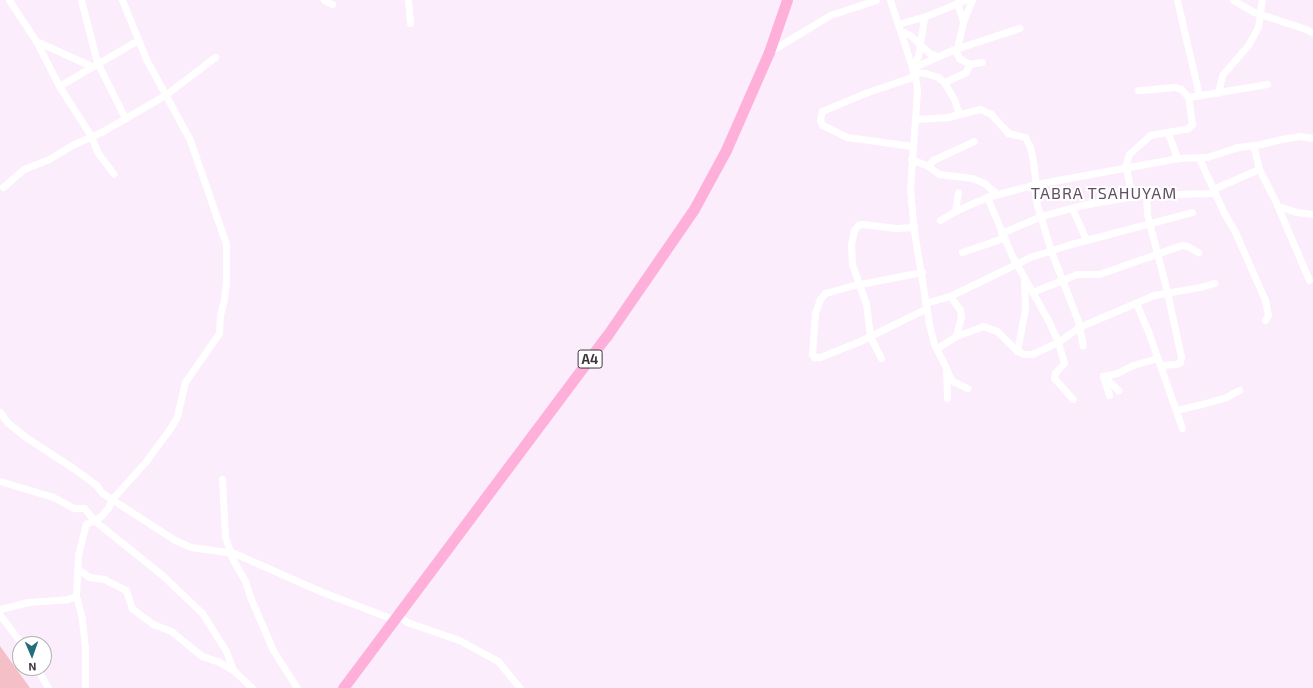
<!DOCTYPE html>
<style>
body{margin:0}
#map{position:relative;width:1313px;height:688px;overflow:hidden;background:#fbedfc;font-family:"Exo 2",sans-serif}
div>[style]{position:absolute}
.green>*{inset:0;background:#f5bfc7}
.minor>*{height:7px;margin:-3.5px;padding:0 3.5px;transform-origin:3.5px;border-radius:3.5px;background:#fff}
.highway>*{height:11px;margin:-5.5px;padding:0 5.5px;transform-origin:5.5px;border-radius:5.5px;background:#feb0da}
span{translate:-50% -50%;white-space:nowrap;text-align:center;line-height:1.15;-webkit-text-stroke:4px #fff;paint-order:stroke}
.shield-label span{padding:1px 3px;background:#fff;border:1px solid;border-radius:3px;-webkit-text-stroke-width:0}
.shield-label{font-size:13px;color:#3f3640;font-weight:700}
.quarter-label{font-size:16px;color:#614e63;letter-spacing:1px}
.north{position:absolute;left:12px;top:636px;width:40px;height:40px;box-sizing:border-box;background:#fff;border:1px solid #b2afb3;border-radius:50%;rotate:178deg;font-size:11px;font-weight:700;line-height:16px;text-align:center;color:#3f3640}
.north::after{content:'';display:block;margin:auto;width:14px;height:18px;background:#246c78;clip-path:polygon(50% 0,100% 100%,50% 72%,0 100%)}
</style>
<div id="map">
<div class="green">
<i style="clip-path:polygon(0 646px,30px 688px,0 688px)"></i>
</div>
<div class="minor">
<i style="left:9px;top:0;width:49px;rotate:56.6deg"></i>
<i style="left:36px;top:41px;width:51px;rotate:62.9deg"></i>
<i style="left:59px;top:86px;width:59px;rotate:57.4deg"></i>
<i style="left:91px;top:136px;width:18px;rotate:68deg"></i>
<i style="left:98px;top:153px;width:26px;rotate:53deg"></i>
<i style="left:81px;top:0;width:64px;rotate:75.5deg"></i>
<i style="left:97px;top:62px;width:63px;rotate:63.4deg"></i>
<i style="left:324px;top:0;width:9px;rotate:27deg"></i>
<i style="left:408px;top:0;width:23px;rotate:85deg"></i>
<i style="left:890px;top:0;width:80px;rotate:71.8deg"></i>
<i style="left:915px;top:76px;width:15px;rotate:82deg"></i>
<i style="left:917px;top:91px;width:97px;rotate:94.1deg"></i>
<i style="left:910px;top:188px;width:37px;rotate:85deg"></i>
<i style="left:913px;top:225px;width:100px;rotate:80.8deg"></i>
<i style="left:929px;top:324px;width:21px;rotate:76deg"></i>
<i style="left:934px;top:344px;width:27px;rotate:63deg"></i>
<i style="left:946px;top:368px;width:30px;rotate:88deg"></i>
<i style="left:1177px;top:0;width:98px;rotate:77deg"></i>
<i style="left:1233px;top:0;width:24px;rotate:30deg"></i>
<i style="left:1254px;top:12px;width:55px;rotate:18.1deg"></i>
<i style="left:1306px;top:29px;width:8px;rotate:30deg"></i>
<i style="left:957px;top:3px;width:20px;rotate:72deg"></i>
<i style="left:963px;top:22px;width:31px;rotate:103deg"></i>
<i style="left:956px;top:52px;width:7px;rotate:63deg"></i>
<i style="left:959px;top:58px;width:12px;rotate:31deg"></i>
<i style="left:963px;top:22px;width:24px;rotate:-68deg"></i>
<i style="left:898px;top:24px;width:29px;rotate:-16deg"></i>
<i style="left:926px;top:16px;width:42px;rotate:-22.3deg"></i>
<i style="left:900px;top:30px;width:11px;rotate:27deg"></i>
<i style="left:910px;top:35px;width:26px;rotate:43deg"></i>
<i style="left:929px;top:53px;width:9px;rotate:21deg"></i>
<i style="left:36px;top:41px;width:60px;rotate:24.4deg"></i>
<i style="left:769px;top:52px;width:71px;rotate:-31.2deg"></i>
<i style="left:830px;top:15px;width:48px;rotate:-18.1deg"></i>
<i style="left:912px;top:68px;width:44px;rotate:-24.2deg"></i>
<i style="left:952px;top:50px;width:71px;rotate:-18.2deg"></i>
<i style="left:912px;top:68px;width:13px;rotate:-63deg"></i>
<i style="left:918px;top:56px;width:39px;rotate:-81deg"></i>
<i style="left:913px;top:72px;width:12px;rotate:5deg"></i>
<i style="left:925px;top:73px;width:14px;rotate:17deg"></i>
<i style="left:938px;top:77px;width:8px;rotate:40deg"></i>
<i style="left:944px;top:82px;width:20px;rotate:60deg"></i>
<i style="left:954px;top:99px;width:16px;rotate:72deg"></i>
<i style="left:944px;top:82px;width:24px;rotate:-24deg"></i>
<i style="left:966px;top:72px;width:9px;rotate:-69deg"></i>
<i style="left:969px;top:64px;width:13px;rotate:-9deg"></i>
<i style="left:59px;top:86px;width:91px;rotate:-30.2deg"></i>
<i style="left:1218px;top:93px;width:18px;rotate:-77deg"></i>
<i style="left:1222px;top:75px;width:40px;rotate:-49deg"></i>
<i style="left:1248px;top:45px;width:21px;rotate:-61deg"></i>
<i style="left:1258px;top:27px;width:27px;rotate:-82deg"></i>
<i style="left:1188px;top:97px;width:80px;rotate:-9.3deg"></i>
<i style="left:915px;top:119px;width:33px;rotate:-3deg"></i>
<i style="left:948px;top:117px;width:33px;rotate:-14deg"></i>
<i style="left:980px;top:109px;width:12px;rotate:24deg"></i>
<i style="left:991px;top:114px;width:25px;rotate:48deg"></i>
<i style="left:1008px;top:133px;width:17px;rotate:13deg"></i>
<i style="left:1025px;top:137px;width:11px;rotate:63deg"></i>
<i style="left:1030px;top:147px;width:14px;rotate:78deg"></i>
<i style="left:1033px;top:161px;width:23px;rotate:83deg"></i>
<i style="left:1036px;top:184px;width:10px;rotate:96deg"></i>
<i style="left:1035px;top:194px;width:11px;rotate:80deg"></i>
<i style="left:1037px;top:205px;width:48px;rotate:73.1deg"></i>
<i style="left:1051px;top:251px;width:75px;rotate:68.9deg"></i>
<i style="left:1078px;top:321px;width:25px;rotate:79deg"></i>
<i style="left:1168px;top:133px;width:27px;rotate:70deg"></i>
<i style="left:1253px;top:145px;width:25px;rotate:76deg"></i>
<i style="left:1259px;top:169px;width:33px;rotate:63deg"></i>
<i style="left:1274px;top:198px;width:89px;rotate:66.9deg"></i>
<i style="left:912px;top:146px;width:66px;rotate:-172.1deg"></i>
<i style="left:847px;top:137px;width:28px;rotate:-154deg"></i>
<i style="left:822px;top:125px;width:6px;rotate:-108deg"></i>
<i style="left:820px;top:119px;width:8px;rotate:-76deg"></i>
<i style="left:822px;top:111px;width:47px;rotate:-22.7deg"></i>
<i style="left:865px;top:93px;width:53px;rotate:-18.8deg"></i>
<i style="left:1199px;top:158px;width:58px;rotate:65.6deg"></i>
<i style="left:1223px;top:211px;width:24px;rotate:60deg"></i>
<i style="left:1235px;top:232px;width:74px;rotate:66.2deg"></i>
<i style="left:1265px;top:300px;width:15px;rotate:79deg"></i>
<i style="left:1268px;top:315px;width:6px;rotate:121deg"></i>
<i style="left:911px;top:159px;width:18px;rotate:22deg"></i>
<i style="left:928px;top:166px;width:14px;rotate:36deg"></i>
<i style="left:939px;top:174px;width:33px;rotate:7deg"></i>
<i style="left:972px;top:178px;width:13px;rotate:23deg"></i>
<i style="left:984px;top:183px;width:17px;rotate:40deg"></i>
<i style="left:928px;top:166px;width:8px;rotate:-50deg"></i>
<i style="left:933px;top:160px;width:45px;rotate:-24.9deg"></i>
<i style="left:1125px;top:167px;width:14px;rotate:-73deg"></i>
<i style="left:1129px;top:154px;width:28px;rotate:-42deg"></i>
<i style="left:1150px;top:135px;width:39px;rotate:-10deg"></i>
<i style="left:1188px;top:128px;width:6px;rotate:-45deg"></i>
<i style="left:1192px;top:124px;width:27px;rotate:-98deg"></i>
<i style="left:1188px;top:97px;width:11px;rotate:-131deg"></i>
<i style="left:1181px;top:89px;width:6px;rotate:-162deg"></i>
<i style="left:1175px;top:87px;width:37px;rotate:175deg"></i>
<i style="left:1126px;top:167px;width:31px;rotate:79deg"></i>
<i style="left:3px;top:187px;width:28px;rotate:-41deg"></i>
<i style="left:24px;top:169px;width:27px;rotate:-22deg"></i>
<i style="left:49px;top:159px;width:29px;rotate:-31deg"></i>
<i style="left:74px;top:144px;width:32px;rotate:-24deg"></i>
<i style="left:103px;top:131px;width:72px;rotate:-30.1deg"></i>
<i style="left:165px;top:95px;width:63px;rotate:-37.2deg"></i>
<i style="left:1213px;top:189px;width:50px;rotate:-23.5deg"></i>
<i style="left:1146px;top:194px;width:20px;rotate:87deg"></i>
<i style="left:1147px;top:214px;width:81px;rotate:75.6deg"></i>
<i style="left:1167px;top:292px;width:66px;rotate:77.8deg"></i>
<i style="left:1181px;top:357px;width:5px;rotate:101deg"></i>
<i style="left:1180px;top:362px;width:4px;rotate:153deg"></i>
<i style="left:1176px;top:364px;width:16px;rotate:176deg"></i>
<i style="left:987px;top:197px;width:64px;rotate:67deg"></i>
<i style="left:1012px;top:256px;width:71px;rotate:60.6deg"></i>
<i style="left:1047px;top:318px;width:26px;rotate:65deg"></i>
<i style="left:1058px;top:342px;width:22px;rotate:74deg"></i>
<i style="left:1064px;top:363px;width:13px;rotate:132deg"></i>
<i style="left:1055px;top:373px;width:5px;rotate:101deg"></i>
<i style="left:1054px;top:378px;width:28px;rotate:48deg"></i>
<i style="left:1278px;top:206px;width:19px;rotate:18deg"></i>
<i style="left:1296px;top:212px;width:17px;rotate:7deg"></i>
<i style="left:1072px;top:208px;width:35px;rotate:66deg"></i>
<i style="left:955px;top:211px;width:19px;rotate:-81deg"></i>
<i style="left:940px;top:220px;width:22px;rotate:-30deg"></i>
<i style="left:959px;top:209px;width:30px;rotate:-23deg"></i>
<i style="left:987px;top:197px;width:51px;rotate:-14.9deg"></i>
<i style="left:1036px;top:184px;width:143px;rotate:-10.4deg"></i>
<i style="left:1177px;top:158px;width:30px;rotate:-2deg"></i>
<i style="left:1207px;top:157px;width:33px;rotate:-18deg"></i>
<i style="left:1238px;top:147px;width:23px;rotate:-7deg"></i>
<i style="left:1261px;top:144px;width:21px;rotate:-14deg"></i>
<i style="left:1281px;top:139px;width:18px;rotate:-9deg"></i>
<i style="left:1299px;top:136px;width:14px;rotate:8deg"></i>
<i style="left:1001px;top:233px;width:43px;rotate:-23deg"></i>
<i style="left:1041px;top:216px;width:42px;rotate:-15deg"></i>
<i style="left:1082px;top:205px;width:58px;rotate:-10deg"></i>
<i style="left:1139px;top:195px;width:76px;rotate:-1.5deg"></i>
<i style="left:962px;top:252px;width:43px;rotate:-18.9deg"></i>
<i style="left:922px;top:272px;width:73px;rotate:169deg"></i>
<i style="left:850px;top:286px;width:26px;rotate:164deg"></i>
<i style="left:825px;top:293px;width:8px;rotate:130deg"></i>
<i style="left:820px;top:299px;width:15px;rotate:110deg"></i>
<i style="left:815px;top:313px;width:41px;rotate:94.2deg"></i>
<i style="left:812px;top:354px;width:4px;rotate:56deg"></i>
<i style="left:814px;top:357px;width:6px"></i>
<i style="left:820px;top:357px;width:43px;rotate:-21.8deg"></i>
<i style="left:860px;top:341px;width:72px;rotate:-26.2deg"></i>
<i style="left:1032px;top:292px;width:48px;rotate:-21.8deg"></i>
<i style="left:1077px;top:274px;width:22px"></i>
<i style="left:1099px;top:274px;width:88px;rotate:-19.3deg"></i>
<i style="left:1182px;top:245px;width:5px;rotate:11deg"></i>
<i style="left:1187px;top:246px;width:13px;rotate:29deg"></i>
<i style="left:950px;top:296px;width:17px;rotate:54deg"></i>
<i style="left:960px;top:310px;width:7px;rotate:82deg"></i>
<i style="left:961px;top:317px;width:20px;rotate:105deg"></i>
<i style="left:925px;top:303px;width:26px;rotate:-16deg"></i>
<i style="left:950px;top:296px;width:89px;rotate:-26deg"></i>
<i style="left:1030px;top:257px;width:43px;rotate:-17.6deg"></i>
<i style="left:1071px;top:244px;width:125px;rotate:-14.8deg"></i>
<i style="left:1136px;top:303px;width:30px;rotate:67deg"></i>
<i style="left:1148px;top:331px;width:103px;rotate:70.7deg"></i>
<i style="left:937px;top:348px;width:22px;rotate:-32deg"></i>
<i style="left:956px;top:336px;width:29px;rotate:-20deg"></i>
<i style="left:983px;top:326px;width:15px;rotate:20deg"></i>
<i style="left:997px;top:331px;width:28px;rotate:45deg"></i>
<i style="left:1017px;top:351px;width:8px;rotate:23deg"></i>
<i style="left:1024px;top:354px;width:8px"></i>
<i style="left:1032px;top:354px;width:29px;rotate:-25deg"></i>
<i style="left:1058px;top:342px;width:26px;rotate:-36deg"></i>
<i style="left:1079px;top:327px;width:82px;rotate:-23.1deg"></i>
<i style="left:1154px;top:295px;width:47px;rotate:-9.9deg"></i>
<i style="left:1200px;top:287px;width:15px;rotate:-16deg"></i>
<i style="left:1017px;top:351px;width:43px;rotate:-79.2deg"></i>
<i style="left:1025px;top:309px;width:28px;rotate:-92deg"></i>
<i style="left:881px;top:358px;width:25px;rotate:-117deg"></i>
<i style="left:870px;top:336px;width:32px;rotate:-97deg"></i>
<i style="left:866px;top:304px;width:42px;rotate:-109.3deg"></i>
<i style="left:852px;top:264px;width:20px;rotate:-93deg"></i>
<i style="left:851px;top:244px;width:14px;rotate:-78deg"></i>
<i style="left:854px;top:230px;width:6px;rotate:-51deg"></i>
<i style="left:858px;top:225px;width:5px;rotate:-11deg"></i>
<i style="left:863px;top:224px;width:33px;rotate:7deg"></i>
<i style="left:896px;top:228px;width:18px;rotate:-3deg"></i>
<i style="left:946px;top:369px;width:13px;rotate:63deg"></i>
<i style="left:952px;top:381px;width:17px;rotate:25deg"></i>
<i style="left:1103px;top:376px;width:14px;rotate:-12deg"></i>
<i style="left:1117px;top:373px;width:18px;rotate:-27deg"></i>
<i style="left:1133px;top:365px;width:25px;rotate:-16deg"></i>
<i style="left:1109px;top:395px;width:20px;rotate:-108deg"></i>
<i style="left:1103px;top:376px;width:21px;rotate:43deg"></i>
<i style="left:1176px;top:410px;width:27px;rotate:-13deg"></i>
<i style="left:1202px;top:404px;width:25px;rotate:-16deg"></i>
<i style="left:1226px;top:397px;width:15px;rotate:-28deg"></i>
<i style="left:0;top:412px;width:12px;rotate:55deg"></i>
<i style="left:7px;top:422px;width:22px;rotate:39deg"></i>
<i style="left:24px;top:436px;width:59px;rotate:33.1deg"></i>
<i style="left:73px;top:468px;width:29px;rotate:36deg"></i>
<i style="left:96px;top:485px;width:10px;rotate:53deg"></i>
<i style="left:102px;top:493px;width:87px;rotate:32.8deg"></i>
<i style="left:175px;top:540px;width:17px;rotate:24deg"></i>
<i style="left:191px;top:547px;width:43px;rotate:7.9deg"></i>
<i style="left:234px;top:553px;width:94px;rotate:23.8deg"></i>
<i style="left:320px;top:591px;width:80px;rotate:21.1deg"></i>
<i style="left:222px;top:479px;width:57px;rotate:87deg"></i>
<i style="left:225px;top:536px;width:25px;rotate:72deg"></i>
<i style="left:233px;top:560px;width:24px;rotate:60deg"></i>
<i style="left:245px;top:581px;width:19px;rotate:72deg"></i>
<i style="left:251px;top:599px;width:56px;rotate:66.7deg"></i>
<i style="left:273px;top:650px;width:45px;rotate:57.7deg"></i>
<i style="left:0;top:481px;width:55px;rotate:16.8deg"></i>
<i style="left:53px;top:497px;width:24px;rotate:28deg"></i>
<i style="left:74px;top:508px;width:10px"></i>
<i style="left:84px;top:508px;width:17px;rotate:50deg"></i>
<i style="left:95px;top:521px;width:85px;rotate:38.8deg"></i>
<i style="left:161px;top:574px;width:57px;rotate:43.6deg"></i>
<i style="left:202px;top:613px;width:45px;rotate:57.7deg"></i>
<i style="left:226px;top:651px;width:20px;rotate:70deg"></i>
<i style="left:77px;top:568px;width:15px;rotate:37deg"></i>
<i style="left:89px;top:577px;width:15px;rotate:8deg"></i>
<i style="left:104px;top:579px;width:25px;rotate:27deg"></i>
<i style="left:126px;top:590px;width:19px;rotate:72deg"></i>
<i style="left:132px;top:608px;width:13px;rotate:39deg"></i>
<i style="left:142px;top:616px;width:14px;rotate:36deg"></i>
<i style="left:153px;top:624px;width:19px;rotate:21deg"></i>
<i style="left:171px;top:631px;width:40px;rotate:39deg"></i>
<i style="left:202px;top:656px;width:18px;rotate:19deg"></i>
<i style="left:219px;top:662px;width:16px;rotate:30deg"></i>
<i style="left:233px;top:670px;width:26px;rotate:43deg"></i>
<i style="left:0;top:609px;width:29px;rotate:-14deg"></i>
<i style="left:28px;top:602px;width:39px;rotate:-4deg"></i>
<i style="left:67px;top:599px;width:9px;rotate:-18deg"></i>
<i style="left:0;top:615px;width:36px;rotate:53deg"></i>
<i style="left:398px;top:615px;width:11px;rotate:38deg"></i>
<i style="left:407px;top:622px;width:55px;rotate:19.1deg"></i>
<i style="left:459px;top:640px;width:44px;rotate:28.3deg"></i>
<i style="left:498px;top:661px;width:35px;rotate:51deg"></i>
<i style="left:37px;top:668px;width:23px;rotate:61deg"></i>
<i style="left:85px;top:688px;width:40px;rotate:-90deg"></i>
<i style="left:85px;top:648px;width:30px;rotate:-96deg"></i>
<i style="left:82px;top:618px;width:23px;rotate:-105deg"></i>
<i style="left:76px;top:596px;width:41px;rotate:-87.2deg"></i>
<i style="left:78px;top:555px;width:32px;rotate:-76deg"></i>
<i style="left:86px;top:524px;width:17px;rotate:-28deg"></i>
<i style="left:101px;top:516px;width:11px;rotate:-49deg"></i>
<i style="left:108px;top:508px;width:10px;rotate:-66deg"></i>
<i style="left:112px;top:499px;width:51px;rotate:-48.2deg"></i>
<i style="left:146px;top:461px;width:42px;rotate:-53.7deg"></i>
<i style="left:171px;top:427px;width:13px;rotate:-61deg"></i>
<i style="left:177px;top:416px;width:35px;rotate:-77deg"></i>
<i style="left:185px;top:382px;width:60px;rotate:-55.2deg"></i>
<i style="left:219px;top:333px;width:18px;rotate:-87deg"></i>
<i style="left:220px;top:315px;width:16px;rotate:-76deg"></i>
<i style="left:224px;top:299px;width:17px;rotate:-83deg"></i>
<i style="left:226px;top:282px;width:38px;rotate:-90deg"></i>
<i style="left:226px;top:244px;width:110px;rotate:-109.1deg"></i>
<i style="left:190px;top:140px;width:92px;rotate:-118.5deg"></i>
<i style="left:146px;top:59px;width:64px;rotate:-112.1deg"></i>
</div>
<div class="highway">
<i style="left:343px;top:688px;width:439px;rotate:-53.2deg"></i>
<i style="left:606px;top:337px;width:155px;rotate:-55.5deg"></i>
<i style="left:694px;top:209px;width:67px;rotate:-61.5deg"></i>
<i style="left:726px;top:150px;width:107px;rotate:-66.3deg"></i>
<i style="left:769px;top:52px;width:55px;rotate:-70.9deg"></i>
</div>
<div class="shield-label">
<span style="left:590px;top:359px">A4</span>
</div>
<div class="quarter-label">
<span style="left:1104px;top:193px">TABRA TSAHUYAM</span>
</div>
<div class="north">N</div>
</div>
